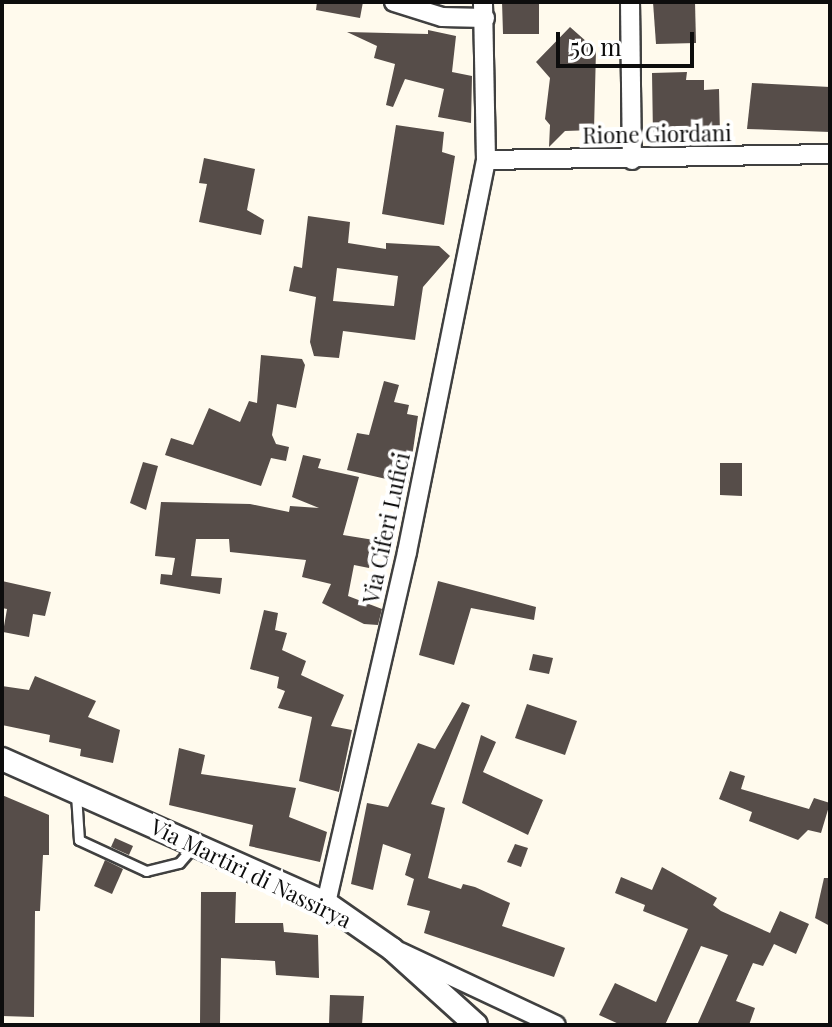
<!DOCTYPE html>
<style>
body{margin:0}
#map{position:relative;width:832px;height:1027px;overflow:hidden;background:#fffaed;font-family:"Playfair Display",serif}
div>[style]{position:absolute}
.building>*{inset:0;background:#564d49}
.roads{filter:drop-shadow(2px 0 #404040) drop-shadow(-2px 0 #404040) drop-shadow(0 2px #404040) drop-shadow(0 -2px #404040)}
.service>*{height:9px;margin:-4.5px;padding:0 4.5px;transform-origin:4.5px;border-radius:4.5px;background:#fff}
.minor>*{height:18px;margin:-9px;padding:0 9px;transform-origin:9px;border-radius:9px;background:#fff}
.tertiary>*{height:22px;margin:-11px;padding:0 11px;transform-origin:11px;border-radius:11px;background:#fff}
span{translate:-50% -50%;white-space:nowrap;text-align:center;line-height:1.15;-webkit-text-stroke:8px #fff;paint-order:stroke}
.street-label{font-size:22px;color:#0d0d0d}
.frame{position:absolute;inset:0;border:4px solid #0d0d0d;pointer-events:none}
.scale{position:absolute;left:556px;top:32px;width:138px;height:36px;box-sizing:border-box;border:4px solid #0d0d0d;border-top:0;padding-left:10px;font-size:24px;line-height:28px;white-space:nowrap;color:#0d0d0d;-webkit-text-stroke:6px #fff;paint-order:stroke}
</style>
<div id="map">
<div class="building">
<i style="clip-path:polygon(317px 2px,363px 2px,360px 18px,316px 10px)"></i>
<i style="clip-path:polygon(502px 2px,539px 2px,539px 34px,503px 34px)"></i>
<i style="clip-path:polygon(653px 2px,695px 2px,696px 43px,656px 44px)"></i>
<i style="clip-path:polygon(570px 27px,596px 50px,594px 130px,565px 131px,549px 147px,550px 125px,545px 119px,550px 78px,536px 62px)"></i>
<i style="clip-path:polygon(428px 30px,456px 36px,452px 72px,472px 76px,471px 123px,438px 117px,444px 89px,405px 79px,393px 107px,386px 105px,395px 64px,374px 58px,377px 46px,347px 32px,428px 34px)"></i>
<i style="clip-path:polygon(687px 72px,686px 80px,704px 80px,704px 90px,719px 89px,720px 135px,653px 136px,652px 73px)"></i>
<i style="clip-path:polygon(752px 83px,830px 87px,830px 132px,747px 129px)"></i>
<i style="clip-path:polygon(396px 125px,444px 132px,442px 152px,455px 156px,444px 225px,382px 214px)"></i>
<i style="clip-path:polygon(204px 158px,255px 169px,247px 210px,264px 220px,261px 235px,199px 222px,207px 184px,199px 183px)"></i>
<i style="clip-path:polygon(evenodd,308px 216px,350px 222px,348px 243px,386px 249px,386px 243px,439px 246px,450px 256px,423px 287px,415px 340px,343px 331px,339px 358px,314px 356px,310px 342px,316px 297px,289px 291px,294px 266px,302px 268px,308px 216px,337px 268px,398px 276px,394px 306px,333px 301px,337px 268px)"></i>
<i style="clip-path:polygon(261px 355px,302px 359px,305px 365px,296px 408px,277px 404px,272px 435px,276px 444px,289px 447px,286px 461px,271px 458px,261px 486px,165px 455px,171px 438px,193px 445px,209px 408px,240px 422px,249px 401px,257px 403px)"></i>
<i style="clip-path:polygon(384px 381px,399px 385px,394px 402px,409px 405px,407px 414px,418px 416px,408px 484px,347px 470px,357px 433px,369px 435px)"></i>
<i style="clip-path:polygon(303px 455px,321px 459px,318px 468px,359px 477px,343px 535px,374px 540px,369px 568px,354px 565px,348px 596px,382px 609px,378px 625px,364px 624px,322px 603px,331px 584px,302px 577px,306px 560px,230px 552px,229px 539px,196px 539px,191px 576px,222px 578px,220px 594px,160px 584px,161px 574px,172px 575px,175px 558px,155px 556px,161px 502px,250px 504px,289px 512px,290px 506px,319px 508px,292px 497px)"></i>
<i style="clip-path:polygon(143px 462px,158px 466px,146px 510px,130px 503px)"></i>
<i style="clip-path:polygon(720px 463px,742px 463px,742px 496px,720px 495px)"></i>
<i style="clip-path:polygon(2px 581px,51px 592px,45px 616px,33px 614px,29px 637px,3px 632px,7px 609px,2px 608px)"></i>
<i style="clip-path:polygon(438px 581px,536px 607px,534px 620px,471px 608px,454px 665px,419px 655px)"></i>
<i style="clip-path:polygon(264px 610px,278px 613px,275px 630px,287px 633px,282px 650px,306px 661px,301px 675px,344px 695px,331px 726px,352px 730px,339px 792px,299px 781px,312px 717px,278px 708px,285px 691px,277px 688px,279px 677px,250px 669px)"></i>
<i style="clip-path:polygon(533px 654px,553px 658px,549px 674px,529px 670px)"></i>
<i style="clip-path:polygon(35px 676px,96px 701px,88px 717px,120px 730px,113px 763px,80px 756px,81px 749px,49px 742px,50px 735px,2px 725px,2px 686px,29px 690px)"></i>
<i style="clip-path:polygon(462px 702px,470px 705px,431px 804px,445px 808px,428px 878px,461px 889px,463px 884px,475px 887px,510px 903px,502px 926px,565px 948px,554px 977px,424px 933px,430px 911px,407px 905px,414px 879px,405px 875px,411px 854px,383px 844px,373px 890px,351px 884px,367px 803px,388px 807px,418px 743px,435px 749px)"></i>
<i style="clip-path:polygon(527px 704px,577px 721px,565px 755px,515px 738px)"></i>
<i style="clip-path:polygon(481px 735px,496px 742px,483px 772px,543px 800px,528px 835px,462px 803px)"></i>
<i style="clip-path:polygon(179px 748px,205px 755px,201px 774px,296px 788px,289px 817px,327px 832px,320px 862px,249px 846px,253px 825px,169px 805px)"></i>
<i style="clip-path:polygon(730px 771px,745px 776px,741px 789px,809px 809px,814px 798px,830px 803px,821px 833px,808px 830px,798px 840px,749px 821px,752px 812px,719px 799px)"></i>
<i style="clip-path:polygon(2px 795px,49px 815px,49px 855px,43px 855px,40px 911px,35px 911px,34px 1017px,2px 1016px)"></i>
<i style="clip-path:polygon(115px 838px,133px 846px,129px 855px,111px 847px)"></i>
<i style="clip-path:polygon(515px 844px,528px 848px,521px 867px,507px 862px)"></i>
<i style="clip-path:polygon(105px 860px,123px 869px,112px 894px,94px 886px)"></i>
<i style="clip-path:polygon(662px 867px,717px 898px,713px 905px,721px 911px,770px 933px,780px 911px,809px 924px,796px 954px,774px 944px,763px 966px,753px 963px,736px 1001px,755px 1008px,749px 1025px,697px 1025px,728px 955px,701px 946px,665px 1025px,621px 1025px,599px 1015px,615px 983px,656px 1002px,688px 929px,643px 911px,645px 905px,615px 893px,621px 877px,652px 890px)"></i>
<i style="clip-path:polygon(824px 878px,830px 878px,830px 926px,815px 918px)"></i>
<i style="clip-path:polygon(201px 892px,236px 892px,235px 923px,283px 923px,284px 932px,318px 935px,319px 978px,276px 975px,275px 961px,221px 958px,220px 1025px,200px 1025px)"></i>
<i style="clip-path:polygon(330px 995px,364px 996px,362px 1025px,329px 1025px)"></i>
</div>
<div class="roads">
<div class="service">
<i style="left:76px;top:794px;width:46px;rotate:86.3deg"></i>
<i style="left:79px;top:840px;width:74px;rotate:24.8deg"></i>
<i style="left:146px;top:871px;width:34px;rotate:-14deg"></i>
<i style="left:179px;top:863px;width:23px;rotate:-49deg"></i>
</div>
<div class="minor">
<i style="left:394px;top:2px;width:50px;rotate:17.4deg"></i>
<i style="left:442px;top:17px;width:43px;rotate:1.3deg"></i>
<i style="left:630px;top:2px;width:158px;rotate:89.3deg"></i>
<i style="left:486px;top:160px;width:344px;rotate:-1deg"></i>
<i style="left:326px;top:903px;width:360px;rotate:-77deg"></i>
<i style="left:407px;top:552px;width:400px;rotate:-78.6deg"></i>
<i style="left:486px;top:160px;width:158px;rotate:-91.1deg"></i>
<i style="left:400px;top:952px;width:172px;rotate:25.1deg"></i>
</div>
<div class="tertiary">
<i style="left:2px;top:759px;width:355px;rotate:24deg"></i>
<i style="left:326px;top:903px;width:80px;rotate:34.9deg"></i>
<i style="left:392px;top:949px;width:113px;rotate:42.1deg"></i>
</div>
</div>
<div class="street-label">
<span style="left:657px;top:134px;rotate:-1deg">Rione Giordani</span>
<span style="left:386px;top:528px;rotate:-78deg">Via Ciferi Lufici</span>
<span style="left:251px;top:873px;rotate:26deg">Via Martiri di Nassirya</span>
</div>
<div class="frame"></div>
<div class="scale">50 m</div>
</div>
